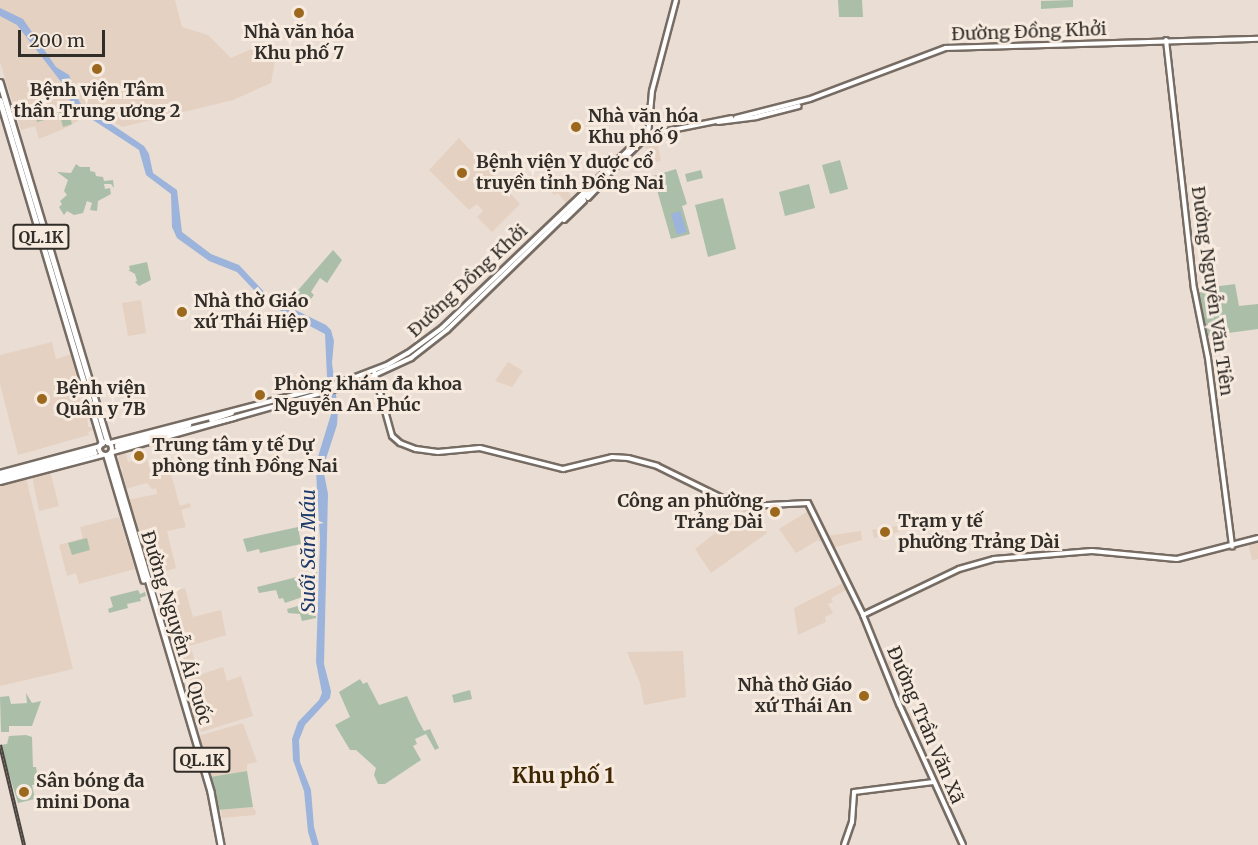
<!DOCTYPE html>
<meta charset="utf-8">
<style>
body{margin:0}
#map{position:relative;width:1258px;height:845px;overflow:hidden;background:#eaddd3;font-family:Merriweather,serif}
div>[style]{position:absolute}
.built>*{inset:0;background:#e4d1c2}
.round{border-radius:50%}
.green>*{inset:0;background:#abbfa8}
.water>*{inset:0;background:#9cb4db}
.secondary-tunnel>*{height:4px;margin-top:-2px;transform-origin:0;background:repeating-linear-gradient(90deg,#c5bab1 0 4px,transparent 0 6px)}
.roads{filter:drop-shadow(2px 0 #776c63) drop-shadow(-2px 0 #776c63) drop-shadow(0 2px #776c63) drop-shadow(0 -2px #776c63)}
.secondary>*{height:4px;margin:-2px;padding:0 2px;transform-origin:2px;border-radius:2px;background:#fff}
.primary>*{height:4.5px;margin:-2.25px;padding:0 2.25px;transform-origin:2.25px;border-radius:2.25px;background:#fff}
.primary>.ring{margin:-2.25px;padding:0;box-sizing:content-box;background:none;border:4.5px solid #fff;border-radius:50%}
.rail>*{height:4px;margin-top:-2px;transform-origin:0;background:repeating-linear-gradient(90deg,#f7ebe0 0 4.5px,#4b4541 0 9px);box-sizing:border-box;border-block:2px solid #4b4541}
.dots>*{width:16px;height:16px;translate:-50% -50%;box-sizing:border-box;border:3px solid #f7ebe0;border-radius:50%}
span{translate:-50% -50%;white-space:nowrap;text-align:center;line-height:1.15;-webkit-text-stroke:6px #f7ebe0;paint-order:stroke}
.shield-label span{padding:2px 4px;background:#f7ebe0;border:2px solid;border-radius:4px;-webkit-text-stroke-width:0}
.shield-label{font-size:16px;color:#312d29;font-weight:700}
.street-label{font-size:18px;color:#312d29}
.poi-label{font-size:18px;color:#312d29;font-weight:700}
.left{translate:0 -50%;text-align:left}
.right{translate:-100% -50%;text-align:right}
.water-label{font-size:20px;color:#1d3a6b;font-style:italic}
.quarter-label{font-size:21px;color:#402704;font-weight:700}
.scale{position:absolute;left:18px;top:30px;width:87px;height:27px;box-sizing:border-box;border:3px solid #312d29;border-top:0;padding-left:8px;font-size:18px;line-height:21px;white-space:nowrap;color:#312d29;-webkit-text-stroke:4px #f7ebe0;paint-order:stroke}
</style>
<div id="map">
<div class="built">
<i style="clip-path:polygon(0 0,175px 0,182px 27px,208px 35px,231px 58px,265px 43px,268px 44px,273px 50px,275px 60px,271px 83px,233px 100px,122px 127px,95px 110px,68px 127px,39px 139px,35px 126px,21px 130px,0 62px)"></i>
<i style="clip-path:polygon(459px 138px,520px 204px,492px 232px,477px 217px,483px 211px,477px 204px,469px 210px,429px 170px)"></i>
<i style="clip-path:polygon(657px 141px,661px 161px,649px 163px,645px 146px)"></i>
<i style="clip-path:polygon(563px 180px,573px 200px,567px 205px,558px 193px,554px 195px,550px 189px)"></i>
<i style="clip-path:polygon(141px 300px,146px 333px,128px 336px,122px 303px)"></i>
<i style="clip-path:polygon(52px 342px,56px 359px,72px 354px,79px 379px,72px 379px,84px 412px,87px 412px,88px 427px,93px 427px,93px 430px,88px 432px,89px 435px,18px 455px,0 384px,0 355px)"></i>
<i style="clip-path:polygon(508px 362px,523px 371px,512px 387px,495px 381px)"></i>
<i style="clip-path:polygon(143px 446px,152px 476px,170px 471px,180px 506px,190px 503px,191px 507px,181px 510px,186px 527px,167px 531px,176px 568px,151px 576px,128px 500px,157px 494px,156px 488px,152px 489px,147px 483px,125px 489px,120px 471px,123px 470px,118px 462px,119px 455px,126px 453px,128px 462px,133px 461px,131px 449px)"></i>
<i style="clip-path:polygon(50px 471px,59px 506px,39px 511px,32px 476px)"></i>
<i style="clip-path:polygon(26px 478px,73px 669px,0 686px,0 486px)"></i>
<i style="clip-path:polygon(745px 509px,753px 510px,767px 533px,711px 573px,695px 549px)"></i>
<i style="clip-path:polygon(810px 510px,824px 539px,820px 542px,818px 540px,796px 553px,779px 529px)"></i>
<i style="clip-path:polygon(119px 517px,135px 569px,79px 584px,76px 573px,67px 576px,59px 545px,83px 538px,80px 527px)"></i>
<i style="clip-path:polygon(897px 526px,899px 532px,874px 538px,872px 530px)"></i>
<i style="clip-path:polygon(861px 531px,862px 540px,832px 548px,826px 536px)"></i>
<i style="clip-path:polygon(1258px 540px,1258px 559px,1252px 560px,1248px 542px)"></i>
<i style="clip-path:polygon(845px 582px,848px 589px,831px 598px,833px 602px,828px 604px,833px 613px,825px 617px,826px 622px,798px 635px,794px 608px)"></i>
<i style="clip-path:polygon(185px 588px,193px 617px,221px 610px,226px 635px,173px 651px,157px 596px)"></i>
<i style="clip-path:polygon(191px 648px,199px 675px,223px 667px,227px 681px,241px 676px,253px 716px,201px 732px,196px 718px,193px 718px,174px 653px)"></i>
<i style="clip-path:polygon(683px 651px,686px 697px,644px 705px,640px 683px,627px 652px)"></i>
<i class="round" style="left:886px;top:660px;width:14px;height:14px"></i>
<i style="clip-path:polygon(922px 707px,929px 724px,913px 730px,906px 714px)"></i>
<i style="clip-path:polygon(243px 723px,257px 762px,247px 764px,247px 771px,210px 777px,198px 736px)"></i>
<i style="clip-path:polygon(253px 807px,256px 812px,255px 815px,222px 818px,221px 810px)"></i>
</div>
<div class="green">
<i style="clip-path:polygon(838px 0,862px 0,863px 17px,839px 17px)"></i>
<i style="clip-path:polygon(1073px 0,1073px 7px,1041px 9px,1041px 1px)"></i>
<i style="clip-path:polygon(48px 104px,52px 118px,37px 122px,33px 108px)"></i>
<i style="clip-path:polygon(67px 109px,72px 124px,63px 127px,59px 112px)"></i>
<i style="clip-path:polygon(840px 160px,848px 189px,830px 194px,822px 165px)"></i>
<i style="clip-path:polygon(76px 164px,80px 167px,90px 167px,90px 171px,95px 172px,96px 176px,103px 177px,104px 181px,113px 180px,114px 188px,111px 184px,104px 184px,105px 189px,110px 188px,111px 194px,98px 201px,97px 211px,90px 210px,92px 203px,87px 201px,83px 213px,74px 215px,67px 211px,64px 215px,59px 207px,62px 204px,60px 201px,67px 195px,64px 191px,68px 180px,57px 172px,71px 173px)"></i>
<i style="clip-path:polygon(676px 169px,687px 204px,682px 206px,690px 234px,671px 239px,653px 176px)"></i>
<i style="clip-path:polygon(701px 170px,703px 178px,687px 182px,685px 174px)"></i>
<i style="clip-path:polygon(809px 184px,815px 208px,785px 216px,779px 192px)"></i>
<i style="clip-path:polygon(723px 198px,736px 249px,708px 257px,695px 205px)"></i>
<i style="clip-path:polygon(333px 250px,342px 260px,327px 283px,320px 278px,311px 292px,314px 295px,310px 300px,306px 298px,299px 309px,286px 304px)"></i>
<i style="clip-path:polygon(147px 262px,151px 280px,139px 286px,135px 282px,137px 281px,135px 274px,128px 270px,130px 270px,129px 266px)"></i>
<i style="clip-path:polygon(1235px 284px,1239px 306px,1258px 304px,1258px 329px,1206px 336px,1197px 289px)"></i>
<i style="clip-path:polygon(298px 527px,301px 544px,260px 553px,259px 549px,247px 552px,243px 539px)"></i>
<i style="clip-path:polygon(87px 538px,90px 550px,72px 555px,68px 543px)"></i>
<i style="clip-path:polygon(317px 572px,316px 588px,304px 592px,305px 596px,285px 603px,283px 598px,279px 599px,276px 590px,259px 593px,257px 587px)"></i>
<i style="clip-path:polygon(138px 590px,140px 594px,145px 592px,146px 596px,140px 598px,141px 601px,127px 604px,128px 608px,109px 613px,108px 609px,113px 607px,110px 597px)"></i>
<i style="clip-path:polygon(316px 601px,316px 618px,302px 621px,300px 614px,288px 613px,287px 609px)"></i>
<i style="clip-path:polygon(360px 679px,363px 684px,367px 682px,379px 705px,407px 696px,418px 720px,424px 731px,430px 729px,439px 748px,435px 750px,426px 734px,415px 739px,417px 744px,413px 746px,421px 760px,385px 784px,378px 784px,374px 775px,376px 768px,356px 750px,350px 750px,335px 725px,350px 717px,339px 692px)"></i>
<i style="clip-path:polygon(470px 690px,472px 699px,454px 703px,452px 695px)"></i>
<i style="clip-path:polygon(26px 693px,32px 703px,41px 701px,32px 726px,9px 726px,9px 732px,1px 732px,0 697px,9px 696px,11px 704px,27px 703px)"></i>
<i style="clip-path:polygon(26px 735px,32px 737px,33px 767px,36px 767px,39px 784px,32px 785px,35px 799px,18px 803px,0 745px,7px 744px,9px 736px)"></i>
<i style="clip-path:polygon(247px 771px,253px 807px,218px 810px,210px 777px)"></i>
</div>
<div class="water">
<i style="clip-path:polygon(0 8px,23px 19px,56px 67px,69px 75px,80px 103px,144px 146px,149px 154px,153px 173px,177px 190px,182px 232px,211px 254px,239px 265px,269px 297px,326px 325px,331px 330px,334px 341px,332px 363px,338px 410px,337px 425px,323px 468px,328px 494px,324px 664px,331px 691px,330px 698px,305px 725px,299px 740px,300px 762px,311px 790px,314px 827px,319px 845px,312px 845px,308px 832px,304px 791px,293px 760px,292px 739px,298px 722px,319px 700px,322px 693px,316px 662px,320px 539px,316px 471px,317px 460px,332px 411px,327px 377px,325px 334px,266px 303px,237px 272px,209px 261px,177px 238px,172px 227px,171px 194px,146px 175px,139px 150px,73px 107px,62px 83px,17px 25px,0 16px)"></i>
<i style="clip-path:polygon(680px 211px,687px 232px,677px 235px,671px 214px)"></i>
</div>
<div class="secondary-tunnel">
<i style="left:95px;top:450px;width:23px;rotate:-13deg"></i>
<i style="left:96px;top:453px;width:22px;rotate:-16deg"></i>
</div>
<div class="roads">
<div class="secondary">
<i style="left:1166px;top:40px;width:250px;rotate:83.6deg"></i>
<i style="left:1194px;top:288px;width:71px;rotate:78.7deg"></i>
<i style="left:1208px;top:358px;width:190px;rotate:82.7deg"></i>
<i style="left:736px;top:118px;width:76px;rotate:-14.4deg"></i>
<i style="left:810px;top:99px;width:145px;rotate:-20.6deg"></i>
<i style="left:946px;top:48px;width:312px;rotate:-1.7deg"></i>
<i style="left:718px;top:122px;width:38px;rotate:-7deg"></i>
<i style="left:756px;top:117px;width:44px;rotate:-14.3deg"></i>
<i style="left:648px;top:135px;width:44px;rotate:-84.8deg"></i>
<i style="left:652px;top:91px;width:94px;rotate:-75.2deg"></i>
<i style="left:588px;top:198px;width:16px;rotate:-47deg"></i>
<i style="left:564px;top:220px;width:28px;rotate:-44deg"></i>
<i style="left:374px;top:371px;width:67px;rotate:74.5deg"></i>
<i style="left:392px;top:436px;width:11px;rotate:41deg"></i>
<i style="left:400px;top:443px;width:17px;rotate:21deg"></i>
<i style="left:416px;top:449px;width:22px;rotate:8deg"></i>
<i style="left:438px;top:452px;width:42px;rotate:-5.4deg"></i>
<i style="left:480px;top:448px;width:86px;rotate:14.2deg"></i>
<i style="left:563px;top:469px;width:50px;rotate:-13.8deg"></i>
<i style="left:612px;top:457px;width:16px;rotate:4deg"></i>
<i style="left:628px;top:458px;width:30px;rotate:15deg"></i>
<i style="left:657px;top:466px;width:75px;rotate:26.2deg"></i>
<i style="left:724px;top:499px;width:26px;rotate:16deg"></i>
<i style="left:749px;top:506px;width:59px;rotate:-2.9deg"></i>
<i style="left:808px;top:503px;width:125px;rotate:63.8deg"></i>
<i style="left:863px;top:615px;width:96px;rotate:68deg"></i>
<i style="left:899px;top:704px;width:155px;rotate:65.6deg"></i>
<i style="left:211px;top:420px;width:22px;rotate:-18deg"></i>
<i style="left:110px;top:443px;width:235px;rotate:-14.6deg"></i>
<i style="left:337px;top:384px;width:53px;rotate:-20.8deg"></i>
<i style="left:387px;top:365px;width:24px;rotate:-30deg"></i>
<i style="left:408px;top:353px;width:42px;rotate:-36.3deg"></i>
<i style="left:442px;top:328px;width:272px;rotate:-43.7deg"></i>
<i style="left:639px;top:140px;width:14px;rotate:-25deg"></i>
<i style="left:652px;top:134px;width:81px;rotate:-11.4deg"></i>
<i style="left:117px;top:445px;width:75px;rotate:-15.5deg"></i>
<i style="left:117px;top:447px;width:121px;rotate:-13.9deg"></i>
<i style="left:113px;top:452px;width:254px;rotate:-15.8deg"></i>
<i style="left:357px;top:383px;width:60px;rotate:-24.8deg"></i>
<i style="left:411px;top:358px;width:46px;rotate:-37.9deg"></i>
<i style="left:447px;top:330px;width:273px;rotate:-44.1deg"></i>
<i style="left:0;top:473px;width:104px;rotate:-15.1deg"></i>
<i style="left:0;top:476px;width:98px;rotate:-15.3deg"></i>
<i style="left:0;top:479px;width:99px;rotate:-15.2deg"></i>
<i style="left:0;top:482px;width:106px;rotate:-14.7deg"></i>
<i style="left:863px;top:615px;width:106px;rotate:-25.6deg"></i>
<i style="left:959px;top:569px;width:36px;rotate:-16deg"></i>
<i style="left:994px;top:559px;width:98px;rotate:-4.7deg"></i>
<i style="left:1092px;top:551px;width:85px;rotate:5.4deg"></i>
<i style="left:1177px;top:559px;width:84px;rotate:-14.5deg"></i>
<i style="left:844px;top:845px;width:24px;rotate:-71deg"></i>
<i style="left:852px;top:822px;width:30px;rotate:-86deg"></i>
<i style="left:854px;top:792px;width:80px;rotate:-7.2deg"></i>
</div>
<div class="primary">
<i style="left:0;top:82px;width:376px;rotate:73.3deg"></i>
<i style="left:0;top:100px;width:358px;rotate:73.4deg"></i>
<i class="ring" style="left:99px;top:442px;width:9.5px;height:9.5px"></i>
<i style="left:111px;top:454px;width:352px;rotate:73.5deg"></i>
<i style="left:211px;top:792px;width:54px;rotate:79.3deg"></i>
<i style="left:107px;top:456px;width:129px;rotate:73.4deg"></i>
</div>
</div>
<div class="rail">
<i style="left:0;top:745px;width:103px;rotate:76.5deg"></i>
</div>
<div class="dots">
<i style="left:299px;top:13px;background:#9b681e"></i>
<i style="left:97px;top:69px;background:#9b681e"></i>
<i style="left:576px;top:127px;background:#9b681e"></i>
<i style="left:462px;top:173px;background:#9b681e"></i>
<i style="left:182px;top:312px;background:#9b681e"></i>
<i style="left:260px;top:395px;background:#9b681e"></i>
<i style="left:42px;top:399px;background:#9b681e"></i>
<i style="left:139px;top:456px;background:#9b681e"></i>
<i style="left:775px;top:512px;background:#9b681e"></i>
<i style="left:885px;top:532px;background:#9b681e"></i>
<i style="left:864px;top:696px;background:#9b681e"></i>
<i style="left:24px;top:792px;background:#9b681e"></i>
</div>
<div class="shield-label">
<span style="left:41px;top:237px">QL.1K</span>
<span style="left:202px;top:760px">QL.1K</span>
</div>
<div class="street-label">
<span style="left:1029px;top:32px;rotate:-2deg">Đường Đồng Khởi</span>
<span style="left:468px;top:281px;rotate:-43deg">Đường Đồng Khởi</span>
<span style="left:1212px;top:291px;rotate:82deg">Đường Nguyễn Văn Tiên</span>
<span style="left:176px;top:628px;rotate:73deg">Đường Nguyễn Ái Quốc</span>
<span style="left:925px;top:725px;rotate:67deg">Đường Trần Văn Xã</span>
</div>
<div class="poi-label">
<span style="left:299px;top:43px">Nhà văn hóa<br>Khu phố 7</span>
<span style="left:97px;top:101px">Bệnh viện Tâm<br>thần Trung ương 2</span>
<span class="left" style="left:588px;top:127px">Nhà văn hóa<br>Khu phố 9</span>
<span class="left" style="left:476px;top:173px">Bệnh viện Y dược cổ<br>truyền tỉnh Đồng Nai</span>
<span class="left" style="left:194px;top:312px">Nhà thờ Giáo<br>xứ Thái Hiệp</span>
<span class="left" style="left:274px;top:395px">Phòng khám đa khoa<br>Nguyễn An Phúc</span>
<span class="left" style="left:56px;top:399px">Bệnh viện<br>Quân y 7B</span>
<span class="left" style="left:152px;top:456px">Trung tâm y tế Dự<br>phòng tỉnh Đồng Nai</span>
<span class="right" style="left:763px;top:512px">Công an phường<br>Trảng Dài</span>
<span class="left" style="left:898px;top:532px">Trạm y tế<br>phường Trảng Dài</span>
<span class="right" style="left:852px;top:696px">Nhà thờ Giáo<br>xứ Thái An</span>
<span class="left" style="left:36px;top:792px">Sân bóng đa<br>mini Dona</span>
</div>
<div class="water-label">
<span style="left:307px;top:551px;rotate:-90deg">Suối Săn Máu</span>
</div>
<div class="quarter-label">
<span style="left:563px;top:776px">Khu phố 1</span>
</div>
<div class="scale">200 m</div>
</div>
